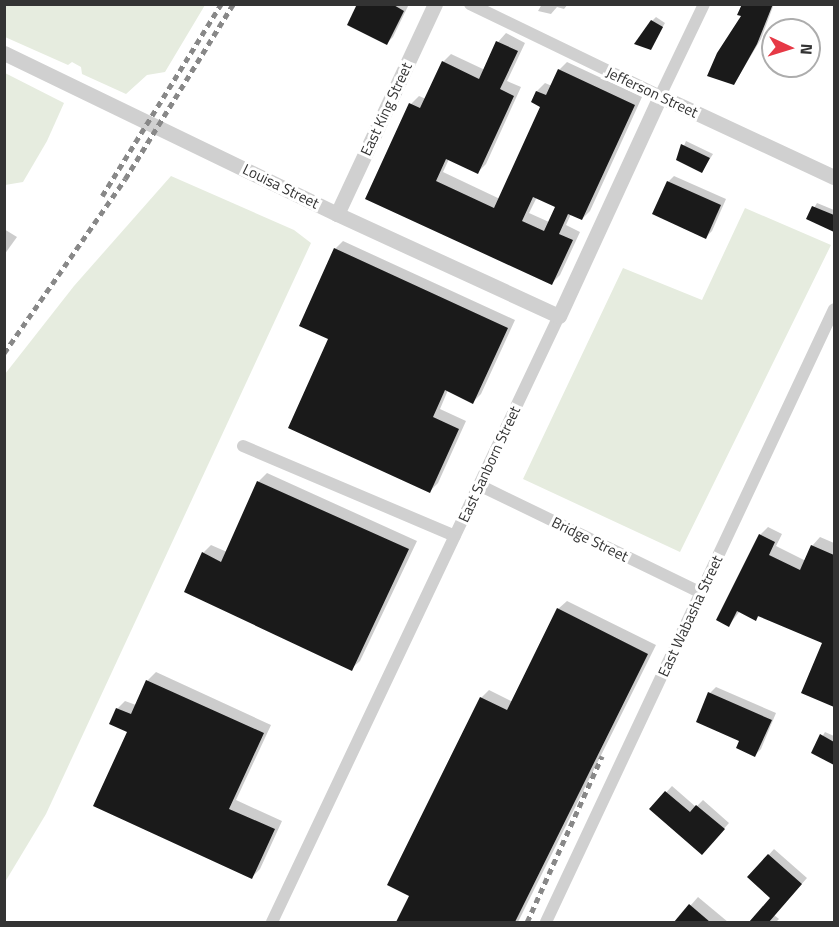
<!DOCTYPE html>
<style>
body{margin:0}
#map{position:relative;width:839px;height:927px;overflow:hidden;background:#fff;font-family:"Titillium Web",sans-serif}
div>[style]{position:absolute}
.green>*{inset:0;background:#e6ecdf}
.shadow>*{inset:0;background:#0003}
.building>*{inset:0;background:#1a1a1a}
.minor>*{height:12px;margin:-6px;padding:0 6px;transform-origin:6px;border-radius:6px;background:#d0d0d0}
.tertiary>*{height:15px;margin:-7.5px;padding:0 7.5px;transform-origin:7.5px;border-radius:7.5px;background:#d0d0d0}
.rail>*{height:4.5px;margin-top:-2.25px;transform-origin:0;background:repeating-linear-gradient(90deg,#888 0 6px,transparent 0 10.5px)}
span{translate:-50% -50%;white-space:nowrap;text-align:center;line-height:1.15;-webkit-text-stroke:6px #fff;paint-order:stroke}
.street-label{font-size:15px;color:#333}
.frame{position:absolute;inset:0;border:6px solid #333;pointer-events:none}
.north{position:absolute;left:761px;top:18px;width:60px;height:60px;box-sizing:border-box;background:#fff;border:2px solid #adadad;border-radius:50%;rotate:94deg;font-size:16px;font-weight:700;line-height:24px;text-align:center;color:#333}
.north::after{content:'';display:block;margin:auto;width:21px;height:27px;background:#e63946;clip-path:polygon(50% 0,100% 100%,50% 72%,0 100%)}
</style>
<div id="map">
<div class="green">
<i style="clip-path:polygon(5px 4px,205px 4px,205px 5px,165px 72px,147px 75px,126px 94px,82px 74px,81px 67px,72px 62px,68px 65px,5px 37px)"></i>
<i style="clip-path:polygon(5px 73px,64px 103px,47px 141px,23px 182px,5px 185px)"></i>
<i style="clip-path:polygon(171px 176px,294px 230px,311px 243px,46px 814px,5px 882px,5px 374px,74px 286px)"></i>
<i style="clip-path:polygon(745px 208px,831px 245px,680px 552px,523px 479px,623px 268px,702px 300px)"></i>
</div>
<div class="shadow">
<i style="clip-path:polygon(359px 4px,409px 4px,393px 37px,387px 43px)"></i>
<i style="clip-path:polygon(542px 4px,568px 4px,564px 9px,557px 7px,551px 14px,538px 11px)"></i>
<i style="clip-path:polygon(743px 4px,774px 4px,761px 39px,737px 79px)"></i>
<i style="clip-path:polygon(656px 17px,665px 23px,650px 49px,652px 21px)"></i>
<i style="clip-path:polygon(evenodd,506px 33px,525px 43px,507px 81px,521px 87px,486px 164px,478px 172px,449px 159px,443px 172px,500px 199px,542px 106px,533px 102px,537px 91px,545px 83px,552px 86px,559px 70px,567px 62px,642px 97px,590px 211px,582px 219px,571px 214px,566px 225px,580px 232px,560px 275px,552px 283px,367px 198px,411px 104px,419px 96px,426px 99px,443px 62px,451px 54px,485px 70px,498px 42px,506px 33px,537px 197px,557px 206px,549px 222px,529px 213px,537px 197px)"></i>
<i style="clip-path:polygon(686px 141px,713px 154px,702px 171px,678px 160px)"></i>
<i style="clip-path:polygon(674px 176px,726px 199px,712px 231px,706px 237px,668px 182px)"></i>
<i style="clip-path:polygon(817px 203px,834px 210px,834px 230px,808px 218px)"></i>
<i style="clip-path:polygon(4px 229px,17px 237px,4px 255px)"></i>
<i style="clip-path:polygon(343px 241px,515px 320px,481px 394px,473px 402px,448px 390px,440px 409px,466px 421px,438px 483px,430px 491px,330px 338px,335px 249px)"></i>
<i style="clip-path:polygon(267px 473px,417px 541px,360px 661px,351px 669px,203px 553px,211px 545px,227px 552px,259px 481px)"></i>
<i style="clip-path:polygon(768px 527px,782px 534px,776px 546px,806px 561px,812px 546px,820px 537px,834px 543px,834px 706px,803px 692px,824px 643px,760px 615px,756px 619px,740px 611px,729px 625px,760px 535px)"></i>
<i style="clip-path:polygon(567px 601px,656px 645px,518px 922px,399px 921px,411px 895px,481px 698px,489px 690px,513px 702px,558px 609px)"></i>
<i style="clip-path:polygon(156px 672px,271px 725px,236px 800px,282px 821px,260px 869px,252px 877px,129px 731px,117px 709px,125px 701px,136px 705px,148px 680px)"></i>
<i style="clip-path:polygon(716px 687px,776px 713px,761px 749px,755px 755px,741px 740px,710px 693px)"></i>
<i style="clip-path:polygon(825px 732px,834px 736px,834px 763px,813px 752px)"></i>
<i style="clip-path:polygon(672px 786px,696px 807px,703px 800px,729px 823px,708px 847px,651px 809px)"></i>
<i style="clip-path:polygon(774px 849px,807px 878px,774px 915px,779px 919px,776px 922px,751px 922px,772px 898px,749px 877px)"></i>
<i style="clip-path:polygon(698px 897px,728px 922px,676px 922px)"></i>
</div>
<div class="building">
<i style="clip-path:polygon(357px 4px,392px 4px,404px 11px,387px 45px,347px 25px)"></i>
<i style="clip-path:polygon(742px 4px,773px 4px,757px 44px,734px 85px,707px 76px,717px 53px,741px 16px,737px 15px)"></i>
<i style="clip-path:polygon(651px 20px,663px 27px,651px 50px,634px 44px)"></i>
<i style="clip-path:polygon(evenodd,496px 41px,518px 51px,500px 89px,514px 96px,478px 174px,446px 159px,436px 181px,494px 208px,540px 107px,531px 102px,536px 91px,546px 95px,558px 69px,635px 105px,582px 220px,568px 214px,559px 234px,573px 240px,552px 285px,365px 199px,409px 103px,420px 108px,442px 61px,479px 79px,496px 41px,533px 197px,555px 207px,544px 231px,522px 221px,533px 197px)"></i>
<i style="clip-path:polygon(681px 144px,710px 158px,702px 173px,676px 160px)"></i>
<i style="clip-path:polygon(667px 181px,721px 205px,706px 239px,652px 214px)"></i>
<i style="clip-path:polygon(812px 206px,834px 215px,834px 232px,806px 219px)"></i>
<i style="clip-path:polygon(334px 248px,508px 328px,473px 404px,445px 390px,433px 417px,459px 429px,430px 493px,288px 428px,328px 339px,299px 326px)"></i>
<i style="clip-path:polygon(257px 481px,409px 549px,352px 671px,184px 592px,202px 552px,221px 562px)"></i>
<i style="clip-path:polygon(759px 534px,775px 542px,769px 555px,800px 570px,811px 545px,834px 555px,834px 707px,801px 693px,822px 643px,758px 616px,756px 621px,737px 611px,729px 627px,716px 620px)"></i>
<i style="clip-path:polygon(557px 608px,648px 654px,515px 922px,396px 922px,409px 896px,387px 885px,480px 697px,507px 710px)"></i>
<i style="clip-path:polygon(146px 680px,264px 733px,229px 809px,275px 829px,252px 879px,93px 806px,127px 732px,109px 724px,116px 708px,131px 714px)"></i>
<i style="clip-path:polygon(708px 692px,772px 720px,755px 757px,736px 748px,739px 741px,696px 722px)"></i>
<i style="clip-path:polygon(820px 734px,834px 742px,834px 765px,811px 753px)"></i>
<i style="clip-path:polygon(665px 791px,690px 812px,696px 805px,725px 829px,702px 855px,649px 809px)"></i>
<i style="clip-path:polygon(768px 854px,802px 884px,769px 922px,749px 922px,770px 898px,747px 877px)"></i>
<i style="clip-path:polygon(689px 904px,710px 922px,674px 922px)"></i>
</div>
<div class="minor">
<i style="left:470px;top:4px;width:211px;rotate:25.8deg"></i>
<i style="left:660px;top:96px;width:102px;rotate:-64.4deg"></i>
<i style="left:243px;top:446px;width:230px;rotate:23deg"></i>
<i style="left:479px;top:485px;width:247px;rotate:25.9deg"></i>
<i style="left:272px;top:922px;width:671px;rotate:-64.66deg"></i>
<i style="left:546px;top:922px;width:677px;rotate:-64.83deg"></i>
</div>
<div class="tertiary">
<i style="left:4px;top:53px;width:370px;rotate:25.8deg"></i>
<i style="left:337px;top:214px;width:244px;rotate:24.7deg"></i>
<i style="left:559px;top:316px;width:242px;rotate:-65.3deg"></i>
<i style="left:660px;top:96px;width:192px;rotate:25deg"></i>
<i style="left:337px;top:214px;width:232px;rotate:-65deg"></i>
</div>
<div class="rail">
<i style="left:102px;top:196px;width:226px;rotate:-58.2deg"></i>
<i style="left:4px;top:353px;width:212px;rotate:-55.2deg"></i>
<i style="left:125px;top:179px;width:206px;rotate:-58.3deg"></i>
<i style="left:527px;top:922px;width:182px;rotate:-65.7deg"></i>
</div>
<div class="street-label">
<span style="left:652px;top:92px;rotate:25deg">Jefferson Street</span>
<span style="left:386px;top:109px;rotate:-65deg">East King Street</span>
<span style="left:281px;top:186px;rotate:26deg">Louisa Street</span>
<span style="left:489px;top:464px;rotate:-65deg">East Sanborn Street</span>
<span style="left:590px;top:539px;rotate:26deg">Bridge Street</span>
<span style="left:690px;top:616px;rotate:-65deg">East Wabasha Street</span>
</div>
<div class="frame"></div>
<div class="north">N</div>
</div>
